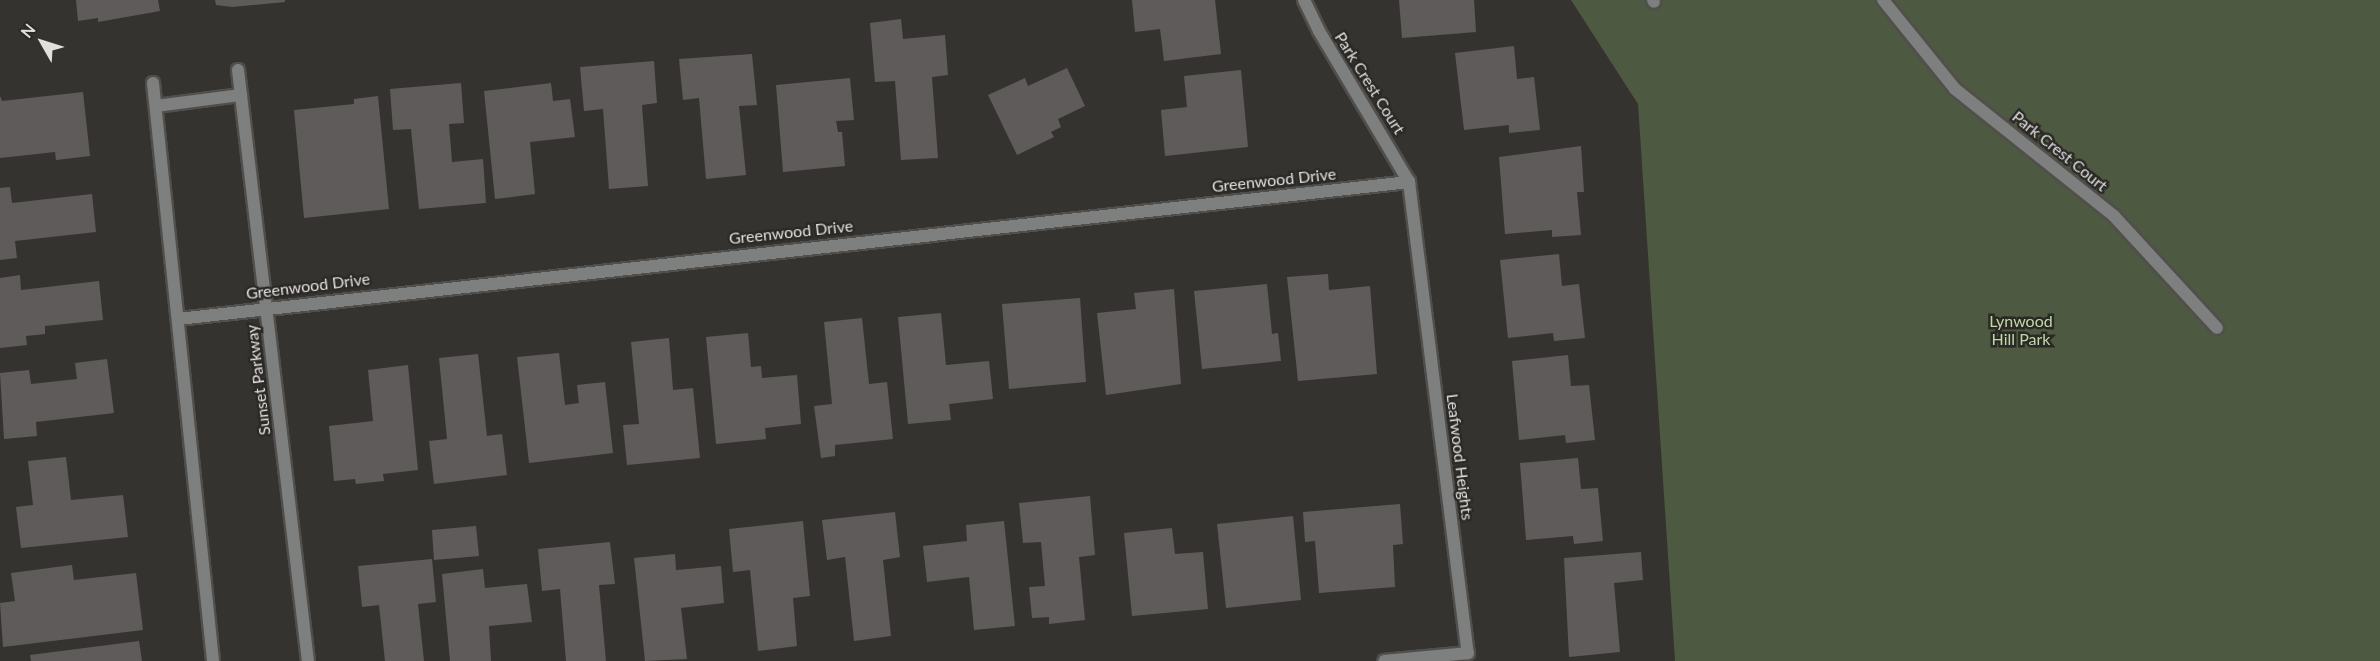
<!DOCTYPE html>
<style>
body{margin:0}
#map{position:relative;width:2380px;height:661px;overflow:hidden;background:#353330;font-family:Lato,sans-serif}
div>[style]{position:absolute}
.green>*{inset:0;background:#4d5940}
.building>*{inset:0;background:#605b5b}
.roads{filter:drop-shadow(2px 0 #514f4c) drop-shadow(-2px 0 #514f4c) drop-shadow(0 2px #514f4c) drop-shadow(0 -2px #514f4c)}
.service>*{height:12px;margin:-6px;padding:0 6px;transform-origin:6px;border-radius:6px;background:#7e807f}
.minor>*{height:12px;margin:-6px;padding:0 6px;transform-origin:6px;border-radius:6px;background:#7e807f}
span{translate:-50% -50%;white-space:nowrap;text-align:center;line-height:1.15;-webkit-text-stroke:5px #2b2926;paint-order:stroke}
.street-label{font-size:16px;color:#e1e0de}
.park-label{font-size:16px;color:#bfd9a5}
.north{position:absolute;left:12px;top:12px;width:60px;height:60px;-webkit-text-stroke:4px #2b2926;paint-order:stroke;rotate:309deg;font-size:16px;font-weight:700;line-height:24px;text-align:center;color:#e1e0de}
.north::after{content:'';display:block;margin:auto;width:21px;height:27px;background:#e1e0de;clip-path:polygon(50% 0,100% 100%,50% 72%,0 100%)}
</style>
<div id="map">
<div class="green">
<i style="clip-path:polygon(1571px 0,2380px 0,2380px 661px,1675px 661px,1638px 104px)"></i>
</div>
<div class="building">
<i style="clip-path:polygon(76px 0,158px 0,160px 11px,98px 22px,98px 18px,78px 21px)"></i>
<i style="clip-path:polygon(215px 0,285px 0,285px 2px,232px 7px,216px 5px)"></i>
<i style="clip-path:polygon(1132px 0,1215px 0,1221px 54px,1164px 61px,1160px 29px,1135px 32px)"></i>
<i style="clip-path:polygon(1399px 0,1474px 0,1476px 32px,1402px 38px)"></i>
<i style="clip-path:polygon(901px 19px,903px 39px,945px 35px,948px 75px,932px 77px,938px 158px,901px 160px,895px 81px,875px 82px,870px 23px)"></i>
<i style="clip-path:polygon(1514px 46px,1517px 79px,1534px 77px,1540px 130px,1509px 133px,1509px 125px,1464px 130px,1455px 53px)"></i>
<i style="clip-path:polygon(752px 54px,757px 105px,739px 106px,746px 175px,706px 179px,699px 98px,683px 100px,679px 59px)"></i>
<i style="clip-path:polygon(654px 61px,657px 103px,642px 105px,648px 186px,609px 189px,603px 109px,584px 111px,580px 67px)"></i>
<i style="clip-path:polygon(1067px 68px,1085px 106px,1058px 119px,1061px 127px,1051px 132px,1054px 137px,1017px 155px,988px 95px,1025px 78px,1028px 86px)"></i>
<i style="clip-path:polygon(1241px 70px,1248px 147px,1165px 156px,1161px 110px,1187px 107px,1184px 76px)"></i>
<i style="clip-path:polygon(850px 78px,854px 120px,836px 121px,838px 132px,842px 132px,845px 166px,783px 172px,776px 85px)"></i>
<i style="clip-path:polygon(461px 83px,464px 123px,449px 124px,452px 162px,483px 159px,486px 203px,419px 209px,411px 129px,393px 130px,390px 89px)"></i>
<i style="clip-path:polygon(551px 83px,553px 101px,570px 99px,575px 137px,530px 142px,535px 194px,495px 199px,484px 91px)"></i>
<i style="clip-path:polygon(83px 92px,90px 156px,56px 160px,55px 152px,0 158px,0 96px,2px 101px)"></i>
<i style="clip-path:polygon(378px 96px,389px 209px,304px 218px,294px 110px,354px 104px,354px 99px)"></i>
<i style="clip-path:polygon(1581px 146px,1584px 192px,1577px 192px,1581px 235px,1552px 237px,1552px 230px,1505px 234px,1499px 157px)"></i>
<i style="clip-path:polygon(10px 187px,12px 203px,92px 194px,96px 232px,15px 241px,17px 258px,0 260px,0 188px)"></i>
<i style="clip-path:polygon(1559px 254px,1562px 286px,1579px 284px,1585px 338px,1554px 341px,1553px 333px,1508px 338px,1500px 260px)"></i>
<i style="clip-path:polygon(1328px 274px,1329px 290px,1370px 286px,1377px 374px,1298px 381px,1287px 277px)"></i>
<i style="clip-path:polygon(20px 275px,21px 290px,99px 281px,103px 320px,45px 326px,45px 334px,26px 336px,27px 345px,0 348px,0 278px)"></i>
<i style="clip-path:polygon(1267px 284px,1272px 334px,1278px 333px,1281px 361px,1202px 369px,1194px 291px)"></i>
<i style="clip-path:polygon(1174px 289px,1181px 384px,1106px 395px,1097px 313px,1136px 309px,1134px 293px)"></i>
<i style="clip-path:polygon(1080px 298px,1086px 382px,1009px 389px,1002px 304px)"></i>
<i style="clip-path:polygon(941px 313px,946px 365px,989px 361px,993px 399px,949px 404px,951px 420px,908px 424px,898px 317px)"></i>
<i style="clip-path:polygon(862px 318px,869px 384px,887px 382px,893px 439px,835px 445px,835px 456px,821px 458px,814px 406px,832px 404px,824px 322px)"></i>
<i style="clip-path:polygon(748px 333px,751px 367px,761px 366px,762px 378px,797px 375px,801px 424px,765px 428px,766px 439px,716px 444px,706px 337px)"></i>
<i style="clip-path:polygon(669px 338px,673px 390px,693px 388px,700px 458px,627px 465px,623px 425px,639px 424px,631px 342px)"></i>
<i style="clip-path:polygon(559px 353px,565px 405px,579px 403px,577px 385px,605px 382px,613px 453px,529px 463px,517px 357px)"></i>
<i style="clip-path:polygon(478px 354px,487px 436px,502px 434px,507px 475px,434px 484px,429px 441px,447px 439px,439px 358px)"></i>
<i style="clip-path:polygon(1568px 355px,1571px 386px,1589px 385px,1595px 440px,1566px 443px,1565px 435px,1519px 440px,1512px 361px)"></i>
<i style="clip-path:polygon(107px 359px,114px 413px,36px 422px,37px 436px,4px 439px,0 373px,29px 370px,31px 384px,77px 379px,75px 363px)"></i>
<i style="clip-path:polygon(408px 365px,418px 470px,383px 474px,384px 481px,356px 484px,355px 479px,334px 481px,329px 426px,373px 421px,368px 370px)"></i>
<i style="clip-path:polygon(66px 457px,71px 500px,123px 495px,128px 537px,21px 548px,16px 507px,33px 505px,28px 461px)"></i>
<i style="clip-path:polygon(1578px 458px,1581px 489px,1598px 488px,1603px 541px,1574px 544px,1573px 536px,1526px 540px,1520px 463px)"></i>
<i style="clip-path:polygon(1090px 496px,1095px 555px,1079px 557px,1085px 620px,1049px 624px,1049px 617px,1032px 618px,1029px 587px,1045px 586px,1041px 542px,1023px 543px,1019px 503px)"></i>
<i style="clip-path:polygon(1400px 504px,1403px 544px,1393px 545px,1395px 587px,1319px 593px,1315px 541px,1305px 542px,1303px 512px)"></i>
<i style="clip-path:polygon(895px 512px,900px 557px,883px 560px,891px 636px,854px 641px,845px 557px,827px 560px,822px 520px)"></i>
<i style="clip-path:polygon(1293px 516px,1301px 600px,1226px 608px,1217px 524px)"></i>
<i style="clip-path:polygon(803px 521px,810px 596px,793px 598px,797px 646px,758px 651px,750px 570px,733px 572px,729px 529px)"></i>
<i style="clip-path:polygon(1004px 521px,1015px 626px,974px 630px,969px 577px,927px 582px,923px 546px,967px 541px,966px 525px)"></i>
<i style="clip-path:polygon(476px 526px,479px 556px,434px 560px,432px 530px)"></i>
<i style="clip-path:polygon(1172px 528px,1175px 554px,1203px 552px,1208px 609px,1132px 616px,1124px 533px)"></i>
<i style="clip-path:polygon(610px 542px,615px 584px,599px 585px,606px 661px,566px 661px,560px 589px,542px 591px,538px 549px)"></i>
<i style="clip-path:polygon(1641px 552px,1643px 580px,1614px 583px,1620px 652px,1569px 657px,1564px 558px)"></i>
<i style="clip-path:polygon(675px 554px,676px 570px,721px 566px,724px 603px,681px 608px,687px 659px,645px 661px,634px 558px)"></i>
<i style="clip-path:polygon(432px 559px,436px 602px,418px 604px,424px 661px,385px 661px,379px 605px,362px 607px,358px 566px)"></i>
<i style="clip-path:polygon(72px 565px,74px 580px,136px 573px,143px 630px,3px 647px,0 603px,15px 601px,11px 573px)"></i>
<i style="clip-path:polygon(483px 569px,485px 588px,527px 584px,532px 622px,489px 626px,491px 661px,450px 661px,442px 574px)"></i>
<i style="clip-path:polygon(139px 641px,142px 661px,31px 661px,30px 655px)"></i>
</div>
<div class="roads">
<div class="service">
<i style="left:1653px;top:0;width:2px;rotate:63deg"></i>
</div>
<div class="minor">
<i style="left:1304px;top:0;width:34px;rotate:64deg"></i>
<i style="left:1319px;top:31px;width:176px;rotate:59.2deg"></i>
<i style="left:1409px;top:182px;width:475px;rotate:82.9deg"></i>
<i style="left:1468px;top:653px;width:84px;rotate:174.6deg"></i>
<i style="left:1883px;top:0;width:114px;rotate:51deg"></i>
<i style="left:1955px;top:89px;width:203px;rotate:38.6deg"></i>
<i style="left:2114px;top:216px;width:152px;rotate:47.4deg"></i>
<i style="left:238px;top:70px;width:595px;rotate:83.25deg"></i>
<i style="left:153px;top:83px;width:581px;rotate:84.07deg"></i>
<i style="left:156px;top:106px;width:86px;rotate:-7.4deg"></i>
<i style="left:178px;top:319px;width:1239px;rotate:-6.35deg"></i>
</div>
</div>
<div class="street-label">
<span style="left:1370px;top:83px;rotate:58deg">Park Crest Court</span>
<span style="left:2060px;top:151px;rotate:39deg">Park Crest Court</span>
<span style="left:1274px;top:180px;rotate:-6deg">Greenwood Drive</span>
<span style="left:791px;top:232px;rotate:-6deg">Greenwood Drive</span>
<span style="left:308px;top:286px;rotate:-7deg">Greenwood Drive</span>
<span style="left:258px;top:380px;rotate:-97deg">Sunset Parkway</span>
<span style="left:1460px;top:457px;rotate:83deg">Leafwood Heights</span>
</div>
<div class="park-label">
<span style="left:2021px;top:330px">Lynwood<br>Hill Park</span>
</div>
<div class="north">N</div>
</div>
